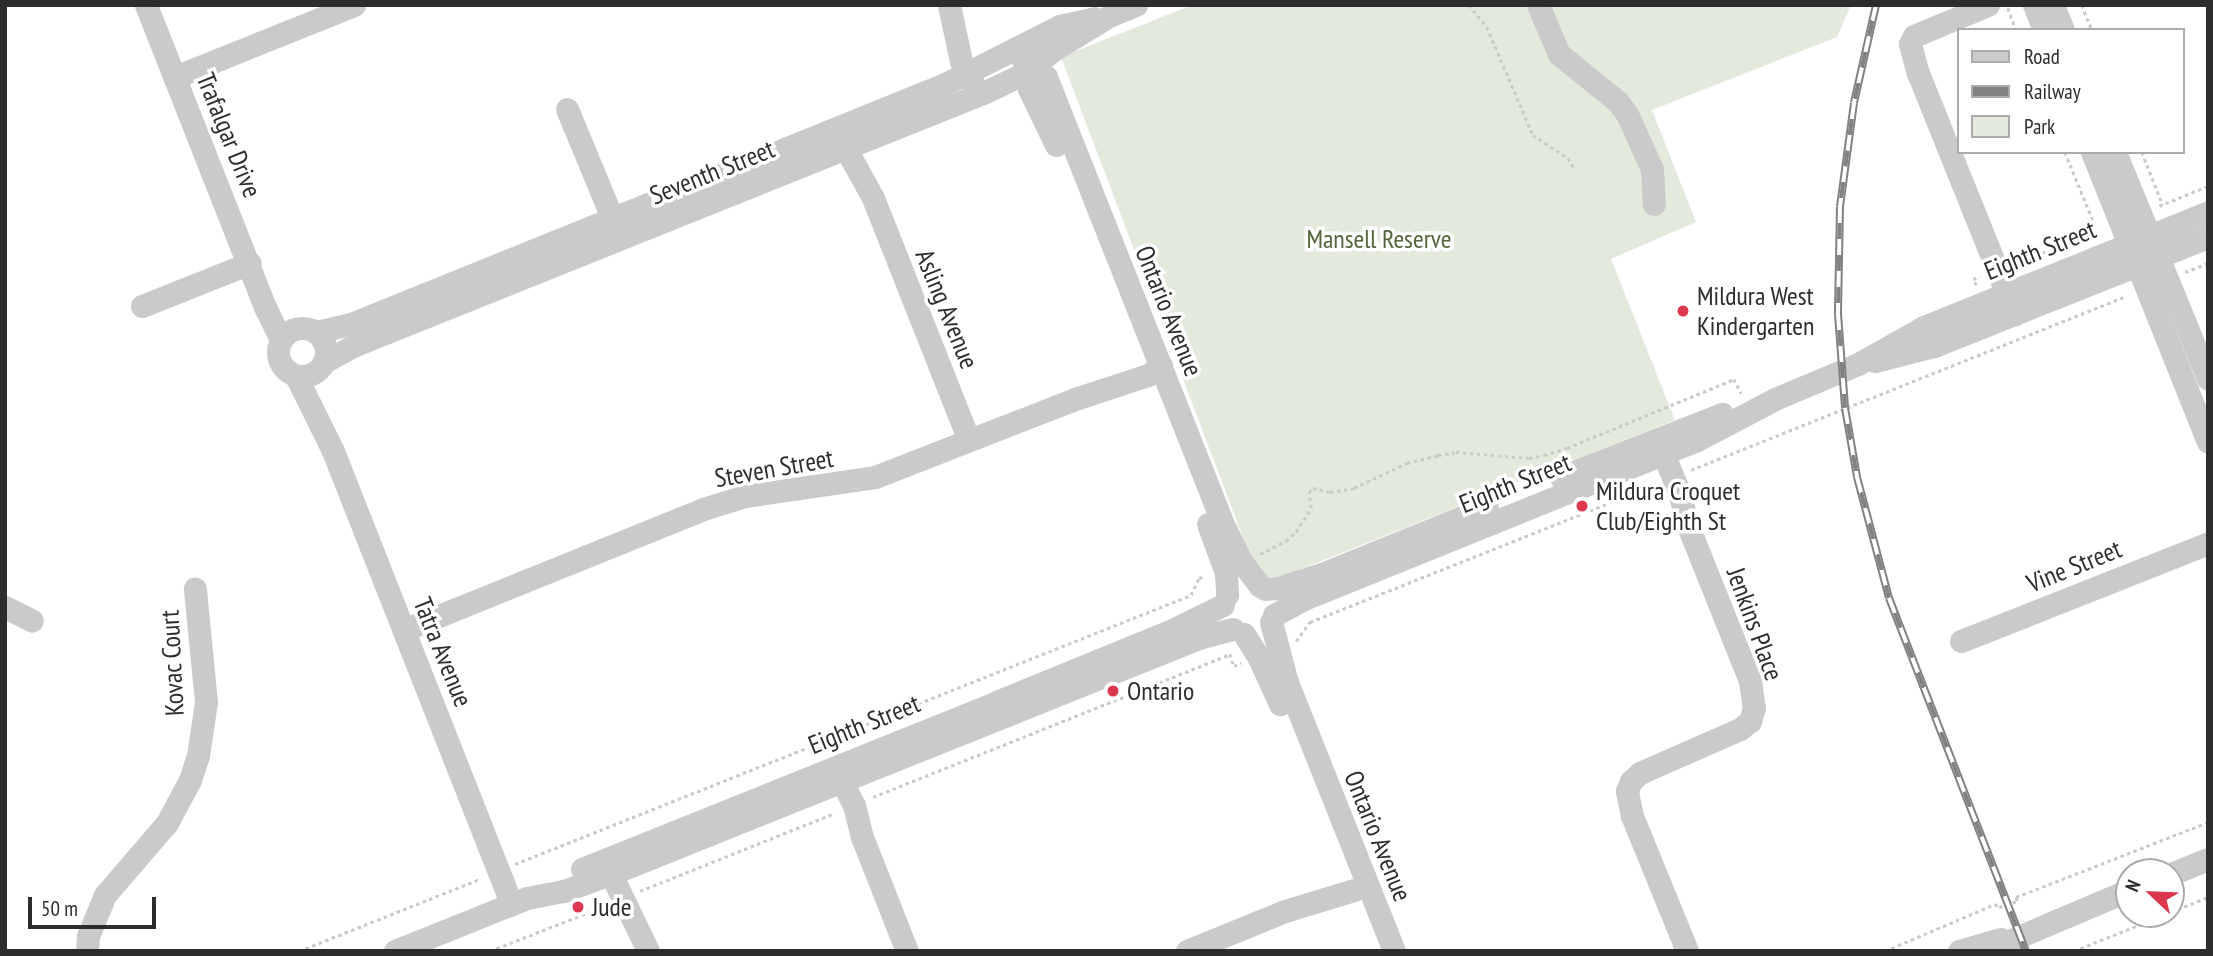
<!DOCTYPE html>
<style>
body{margin:0}
#map{position:relative;width:2213px;height:956px;overflow:hidden;background:#fff;font-family:"PT Sans Narrow",sans-serif}
div>[style]{position:absolute}
.green>*{inset:0;background:#e4eadb}
.path>*{height:2.5px;margin-top:-1.25px;transform-origin:0;background:repeating-linear-gradient(90deg,#cacaca 0 3.5px,transparent 0 7px)}
.minor>*{height:23px;margin:-11.5px;padding:0 11.5px;transform-origin:11.5px;border-radius:11.5px;background:#cacaca}
.minor>.ring{margin:-11.5px;padding:0;box-sizing:content-box;background:none;border:23px solid #cacaca;border-radius:50%}
.rail>*{height:8px;margin-top:-4px;transform-origin:0;background:repeating-linear-gradient(90deg,#fff 0 16px,#828282 0 32px);box-sizing:border-box;border-block:2px solid #828282}
.dots>*{width:19px;height:19px;translate:-50% -50%;box-sizing:border-box;border:4px solid #fff;border-radius:50%}
span{translate:-50% -50%;white-space:nowrap;text-align:center;line-height:1.15;-webkit-text-stroke:7px #fff;paint-order:stroke}
.street-label{font-size:26px;color:#2d2d2d}
.park-label{font-size:26px;color:#53663d}
.poi-label{font-size:26px;color:#2d2d2d}
.left{translate:0 -50%;text-align:left}
.frame{position:absolute;inset:0;border:7px solid #2d2d2d;pointer-events:none}
.legend{position:absolute;left:1957px;top:28px;width:228px;height:126px;box-sizing:border-box;background:#fff;border:2px solid #ababab;margin:0;padding:9px 12px;list-style:none;font-size:21px;color:#2d2d2d}
.legend li{display:flex;align-items:center;gap:14px;height:35px}
.legend b{width:35px;border:2px solid #ababab}
.north{position:absolute;left:2115px;top:858px;width:70px;height:70px;box-sizing:border-box;background:#fff;border:2px solid #ababab;border-radius:50%;rotate:293deg;font-size:19px;font-weight:700;line-height:28px;text-align:center;color:#2d2d2d}
.north::after{content:'';display:block;margin:auto;width:24px;height:32px;background:#dc374e;clip-path:polygon(50% 0,100% 100%,50% 72%,0 100%)}
.scale{position:absolute;left:28px;top:897px;width:128px;height:32px;box-sizing:border-box;border:4px solid #2d2d2d;border-top:0;padding-left:9px;font-size:21px;line-height:24px;white-space:nowrap;color:#2d2d2d;-webkit-text-stroke:5px #fff;paint-order:stroke}
</style>
<div id="map">
<div class="green">
<i style="clip-path:polygon(1192px 5px,1851px 5px,1837px 37px,1652px 110px,1696px 222px,1611px 259px,1675px 420px,1284px 576px,1269px 578px,1253px 564px,1061px 57px)"></i>
</div>
<div class="path">
<i style="left:1469px;top:5px;width:28px;rotate:51deg"></i>
<i style="left:1487px;top:27px;width:117px;rotate:66.9deg"></i>
<i style="left:1533px;top:135px;width:42px;rotate:33.3deg"></i>
<i style="left:1568px;top:158px;width:12px;rotate:59deg"></i>
<i style="left:2082px;top:5px;width:27px;rotate:68deg"></i>
<i style="left:2008px;top:8px;width:23px;rotate:70deg"></i>
<i style="left:2065px;top:152px;width:84px;rotate:67.7deg"></i>
<i style="left:2142px;top:152px;width:57px;rotate:68.4deg"></i>
<i style="left:2159px;top:206px;width:53px;rotate:-22.2deg"></i>
<i style="left:2016px;top:263px;width:91px;rotate:-21.2deg"></i>
<i style="left:2185px;top:272px;width:25px;rotate:-21deg"></i>
<i style="left:1976px;top:285px;width:7px;rotate:-117deg"></i>
<i style="left:1973px;top:279px;width:7px;rotate:-16deg"></i>
<i style="left:1691px;top:470px;width:469px;rotate:-21.8deg"></i>
<i style="left:1260px;top:554px;width:29px;rotate:-27deg"></i>
<i style="left:1286px;top:541px;width:13px;rotate:-42deg"></i>
<i style="left:1296px;top:532px;width:28px;rotate:-58deg"></i>
<i style="left:1311px;top:508px;width:16px;rotate:-97deg"></i>
<i style="left:1309px;top:492px;width:6px;rotate:-45deg"></i>
<i style="left:1313px;top:488px;width:17px;rotate:13deg"></i>
<i style="left:1330px;top:492px;width:24px;rotate:-9deg"></i>
<i style="left:1354px;top:488px;width:59px;rotate:-25.3deg"></i>
<i style="left:1407px;top:463px;width:32px;rotate:-14deg"></i>
<i style="left:1438px;top:455px;width:18px;rotate:-9deg"></i>
<i style="left:1456px;top:452px;width:73px;rotate:4.7deg"></i>
<i style="left:1529px;top:458px;width:15px;rotate:-11deg"></i>
<i style="left:1544px;top:455px;width:24px;rotate:-17deg"></i>
<i style="left:1567px;top:448px;width:181px;rotate:-22.4deg"></i>
<i style="left:1734px;top:379px;width:16px;rotate:63deg"></i>
<i style="left:1296px;top:641px;width:24px;rotate:-54deg"></i>
<i style="left:1310px;top:622px;width:373px;rotate:-21.7deg"></i>
<i style="left:873px;top:797px;width:385px;rotate:-21.8deg"></i>
<i style="left:1230px;top:654px;width:13px;rotate:72deg"></i>
<i style="left:1234px;top:666px;width:8px;rotate:-23deg"></i>
<i style="left:515px;top:864px;width:728px;rotate:-21.7deg"></i>
<i style="left:1191px;top:595px;width:19px;rotate:-65deg"></i>
<i style="left:1199px;top:578px;width:6px;rotate:-18deg"></i>
<i style="left:640px;top:891px;width:210px;rotate:-21.8deg"></i>
<i style="left:2171px;top:912px;width:40px;rotate:-22deg"></i>
<i style="left:299px;top:951px;width:195px;rotate:-21.7deg"></i>
<i style="left:490px;top:951px;width:123px;rotate:-21.4deg"></i>
<i style="left:1885px;top:951px;width:120px;rotate:-23.1deg"></i>
<i style="left:1995px;top:904px;width:5px;rotate:37deg"></i>
<i style="left:1999px;top:907px;width:19px;rotate:-18deg"></i>
<i style="left:2017px;top:901px;width:4px;rotate:-104deg"></i>
<i style="left:2016px;top:897px;width:206px;rotate:-21.3deg"></i>
<i style="left:2074px;top:951px;width:99px;rotate:-21.9deg"></i>
</div>
<div class="minor">
<i style="left:146px;top:5px;width:325px;rotate:68.5deg"></i>
<i style="left:265px;top:307px;width:37px;rotate:64deg"></i>
<i style="left:949px;top:5px;width:57px;rotate:77.9deg"></i>
<i style="left:961px;top:61px;width:27px;rotate:62deg"></i>
<i style="left:1538px;top:5px;width:53px;rotate:66.8deg"></i>
<i style="left:1559px;top:54px;width:75px;rotate:39deg"></i>
<i style="left:1617px;top:101px;width:16px;rotate:52deg"></i>
<i style="left:1627px;top:114px;width:60px;rotate:65.6deg"></i>
<i style="left:1652px;top:169px;width:35px;rotate:87deg"></i>
<i style="left:1988px;top:5px;width:80px;rotate:157.3deg"></i>
<i style="left:1914px;top:36px;width:9px;rotate:117deg"></i>
<i style="left:1910px;top:44px;width:30px;rotate:75deg"></i>
<i style="left:1918px;top:73px;width:260px;rotate:68.1deg"></i>
<i style="left:2034px;top:5px;width:27px;rotate:68deg"></i>
<i style="left:2053px;top:5px;width:27px;rotate:68deg"></i>
<i style="left:1022px;top:58px;width:31px;rotate:38deg"></i>
<i style="left:1046px;top:77px;width:485px;rotate:68.4deg"></i>
<i style="left:1225px;top:528px;width:37px;rotate:64deg"></i>
<i style="left:1241px;top:561px;width:31px;rotate:53deg"></i>
<i style="left:1026px;top:60px;width:29px;rotate:84deg"></i>
<i style="left:1029px;top:89px;width:62px;rotate:64.3deg"></i>
<i style="left:175px;top:77px;width:193px;rotate:-21.9deg"></i>
<i style="left:567px;top:109px;width:133px;rotate:67.5deg"></i>
<i style="left:844px;top:133px;width:26px;rotate:74deg"></i>
<i style="left:851px;top:158px;width:46px;rotate:61.2deg"></i>
<i style="left:873px;top:198px;width:260px;rotate:68.4deg"></i>
<i style="left:2092px;top:152px;width:312px;rotate:68.2deg"></i>
<i style="left:2115px;top:152px;width:245px;rotate:67.7deg"></i>
<i style="left:142px;top:306px;width:116px;rotate:-21.7deg"></i>
<i class="ring" style="left:278px;top:328px;width:25px;height:25px"></i>
<i style="left:316px;top:332px;width:36px;rotate:-13deg"></i>
<i style="left:351px;top:324px;width:457px;rotate:-22deg"></i>
<i style="left:775px;top:153px;width:183px;rotate:-22.1deg"></i>
<i style="left:945px;top:84px;width:129px;rotate:-26.8deg"></i>
<i style="left:1060px;top:26px;width:35px;rotate:-13deg"></i>
<i style="left:1875px;top:361px;width:61px;rotate:-14.3deg"></i>
<i style="left:1934px;top:346px;width:295px;rotate:-21.7deg"></i>
<i style="left:324px;top:362px;width:35px;rotate:-29deg"></i>
<i style="left:355px;top:345px;width:677px;rotate:-21.86deg"></i>
<i style="left:983px;top:93px;width:44px;rotate:-25.4deg"></i>
<i style="left:1023px;top:74px;width:41px;rotate:-38deg"></i>
<i style="left:1055px;top:49px;width:66px;rotate:-31.3deg"></i>
<i style="left:1111px;top:15px;width:27px;rotate:-22deg"></i>
<i style="left:296px;top:376px;width:84px;rotate:63.7deg"></i>
<i style="left:333px;top:451px;width:487px;rotate:68.5deg"></i>
<i style="left:1663px;top:453px;width:42px;rotate:67.7deg"></i>
<i style="left:1679px;top:492px;width:35px;rotate:75deg"></i>
<i style="left:1688px;top:526px;width:167px;rotate:68.2deg"></i>
<i style="left:1750px;top:681px;width:27px;rotate:82deg"></i>
<i style="left:1754px;top:708px;width:14px;rotate:107deg"></i>
<i style="left:1750px;top:721px;width:13px;rotate:141deg"></i>
<i style="left:1740px;top:729px;width:109px;rotate:156.3deg"></i>
<i style="left:1640px;top:773px;width:12px;rotate:138deg"></i>
<i style="left:1631px;top:781px;width:11px;rotate:112deg"></i>
<i style="left:1627px;top:791px;width:25px;rotate:79deg"></i>
<i style="left:1632px;top:816px;width:146px;rotate:67.8deg"></i>
<i style="left:1561px;top:477px;width:173px;rotate:-21.4deg"></i>
<i style="left:1208px;top:524px;width:52px;rotate:69.8deg"></i>
<i style="left:1226px;top:573px;width:22px;rotate:87deg"></i>
<i style="left:1265px;top:589px;width:13px;rotate:-4deg"></i>
<i style="left:1278px;top:588px;width:46px;rotate:-17.7deg"></i>
<i style="left:1322px;top:574px;width:178px;rotate:-22.1deg"></i>
<i style="left:5px;top:607px;width:30px;rotate:27deg"></i>
<i style="left:1274px;top:615px;width:36px;rotate:-28deg"></i>
<i style="left:1306px;top:598px;width:419px;rotate:-22deg"></i>
<i style="left:1695px;top:441px;width:90px;rotate:-27.7deg"></i>
<i style="left:1775px;top:399px;width:90px;rotate:-22.9deg"></i>
<i style="left:1858px;top:364px;width:76px;rotate:-29.3deg"></i>
<i style="left:1924px;top:327px;width:306px;rotate:-22deg"></i>
<i style="left:1271px;top:622px;width:62px;rotate:75.1deg"></i>
<i style="left:1287px;top:682px;width:289px;rotate:68.3deg"></i>
<i style="left:404px;top:630px;width:323px;rotate:-22deg"></i>
<i style="left:703px;top:509px;width:44px;rotate:-17.2deg"></i>
<i style="left:745px;top:496px;width:131px;rotate:-8.3deg"></i>
<i style="left:875px;top:477px;width:218px;rotate:-21.3deg"></i>
<i style="left:1078px;top:398px;width:74px;rotate:-18.2deg"></i>
<i style="left:1148px;top:375px;width:16px;rotate:-35deg"></i>
<i style="left:1244px;top:634px;width:26px;rotate:58deg"></i>
<i style="left:1258px;top:656px;width:53px;rotate:65.4deg"></i>
<i style="left:1961px;top:641px;width:266px;rotate:-21.6deg"></i>
<i style="left:835px;top:769px;width:41px;rotate:62.2deg"></i>
<i style="left:854px;top:805px;width:33px;rotate:76deg"></i>
<i style="left:862px;top:837px;width:123px;rotate:68.5deg"></i>
<i style="left:612px;top:861px;width:13px;rotate:94deg"></i>
<i style="left:611px;top:874px;width:85px;rotate:64.3deg"></i>
<i style="left:582px;top:869px;width:450px;rotate:-21.9deg"></i>
<i style="left:999px;top:701px;width:185px;rotate:-22.3deg"></i>
<i style="left:1170px;top:631px;width:59px;rotate:-26.1deg"></i>
<i style="left:2171px;top:874px;width:40px;rotate:-22deg"></i>
<i style="left:87px;top:951px;width:15px;rotate:-86deg"></i>
<i style="left:88px;top:936px;width:44px;rotate:-67.5deg"></i>
<i style="left:105px;top:895px;width:95px;rotate:-49.3deg"></i>
<i style="left:167px;top:823px;width:49px;rotate:-61.9deg"></i>
<i style="left:190px;top:780px;width:25px;rotate:-72deg"></i>
<i style="left:198px;top:756px;width:55px;rotate:-81.6deg"></i>
<i style="left:206px;top:702px;width:114px;rotate:-95.6deg"></i>
<i style="left:395px;top:951px;width:142px;rotate:-21.9deg"></i>
<i style="left:527px;top:898px;width:38px;rotate:-11deg"></i>
<i style="left:564px;top:891px;width:63px;rotate:-20.4deg"></i>
<i style="left:623px;top:869px;width:621px;rotate:-21.85deg"></i>
<i style="left:1199px;top:638px;width:35px;rotate:-15deg"></i>
<i style="left:1187px;top:951px;width:106px;rotate:-22.2deg"></i>
<i style="left:1285px;top:911px;width:72px;rotate:-16.9deg"></i>
<i style="left:1959px;top:951px;width:43px;rotate:-16.3deg"></i>
<i style="left:1985px;top:951px;width:156px;rotate:-23deg"></i>
</div>
<div class="rail">
<i style="left:1876px;top:5px;width:100px;rotate:102.7deg"></i>
<i style="left:1854px;top:103px;width:105px;rotate:97.7deg"></i>
<i style="left:1840px;top:207px;width:107px;rotate:91.1deg"></i>
<i style="left:1838px;top:314px;width:94px;rotate:85.7deg"></i>
<i style="left:1845px;top:408px;width:70px;rotate:80.1deg"></i>
<i style="left:1857px;top:477px;width:125px;rotate:75.2deg"></i>
<i style="left:1889px;top:598px;width:379px;rotate:68.8deg"></i>
</div>
<div class="dots">
<i style="left:1683px;top:311px;background:#dc374e"></i>
<i style="left:1582px;top:506px;background:#dc374e"></i>
<i style="left:1113px;top:691px;background:#dc374e"></i>
<i style="left:578px;top:907px;background:#dc374e"></i>
</div>
<div class="street-label">
<span style="left:229px;top:135px;rotate:68deg">Trafalgar Drive</span>
<span style="left:712px;top:172px;rotate:-22deg">Seventh Street</span>
<span style="left:2040px;top:250px;rotate:-22deg">Eighth Street</span>
<span style="left:947px;top:309px;rotate:68deg">Asling Avenue</span>
<span style="left:1169px;top:311px;rotate:68deg">Ontario Avenue</span>
<span style="left:774px;top:468px;rotate:-10deg">Steven Street</span>
<span style="left:1515px;top:483px;rotate:-22deg">Eighth Street</span>
<span style="left:2074px;top:566px;rotate:-22deg">Vine Street</span>
<span style="left:1755px;top:624px;rotate:70deg">Jenkins Place</span>
<span style="left:443px;top:652px;rotate:68deg">Tatra Avenue</span>
<span style="left:172px;top:663px;rotate:-93deg">Kovac Court</span>
<span style="left:864px;top:724px;rotate:-22deg">Eighth Street</span>
<span style="left:1378px;top:836px;rotate:68deg">Ontario Avenue</span>
</div>
<div class="park-label">
<span style="left:1379px;top:239px">Mansell Reserve</span>
</div>
<div class="poi-label">
<span class="left" style="left:1697px;top:311px">Mildura West<br>Kindergarten</span>
<span class="left" style="left:1596px;top:506px">Mildura Croquet<br>Club/Eighth St</span>
<span class="left" style="left:1127px;top:691px">Ontario</span>
<span class="left" style="left:592px;top:907px">Jude</span>
</div>
<div class="frame"></div>
<ul class="legend">
<li><b style="height:9px;background:#cacaca"></b>Road</li>
<li><b style="height:9px;background:#828282"></b>Railway</li>
<li><b style="height:19px;background:#e4eadb"></b>Park</li>
</ul>
<div class="north">N</div>
<div class="scale">50 m</div>
</div>
